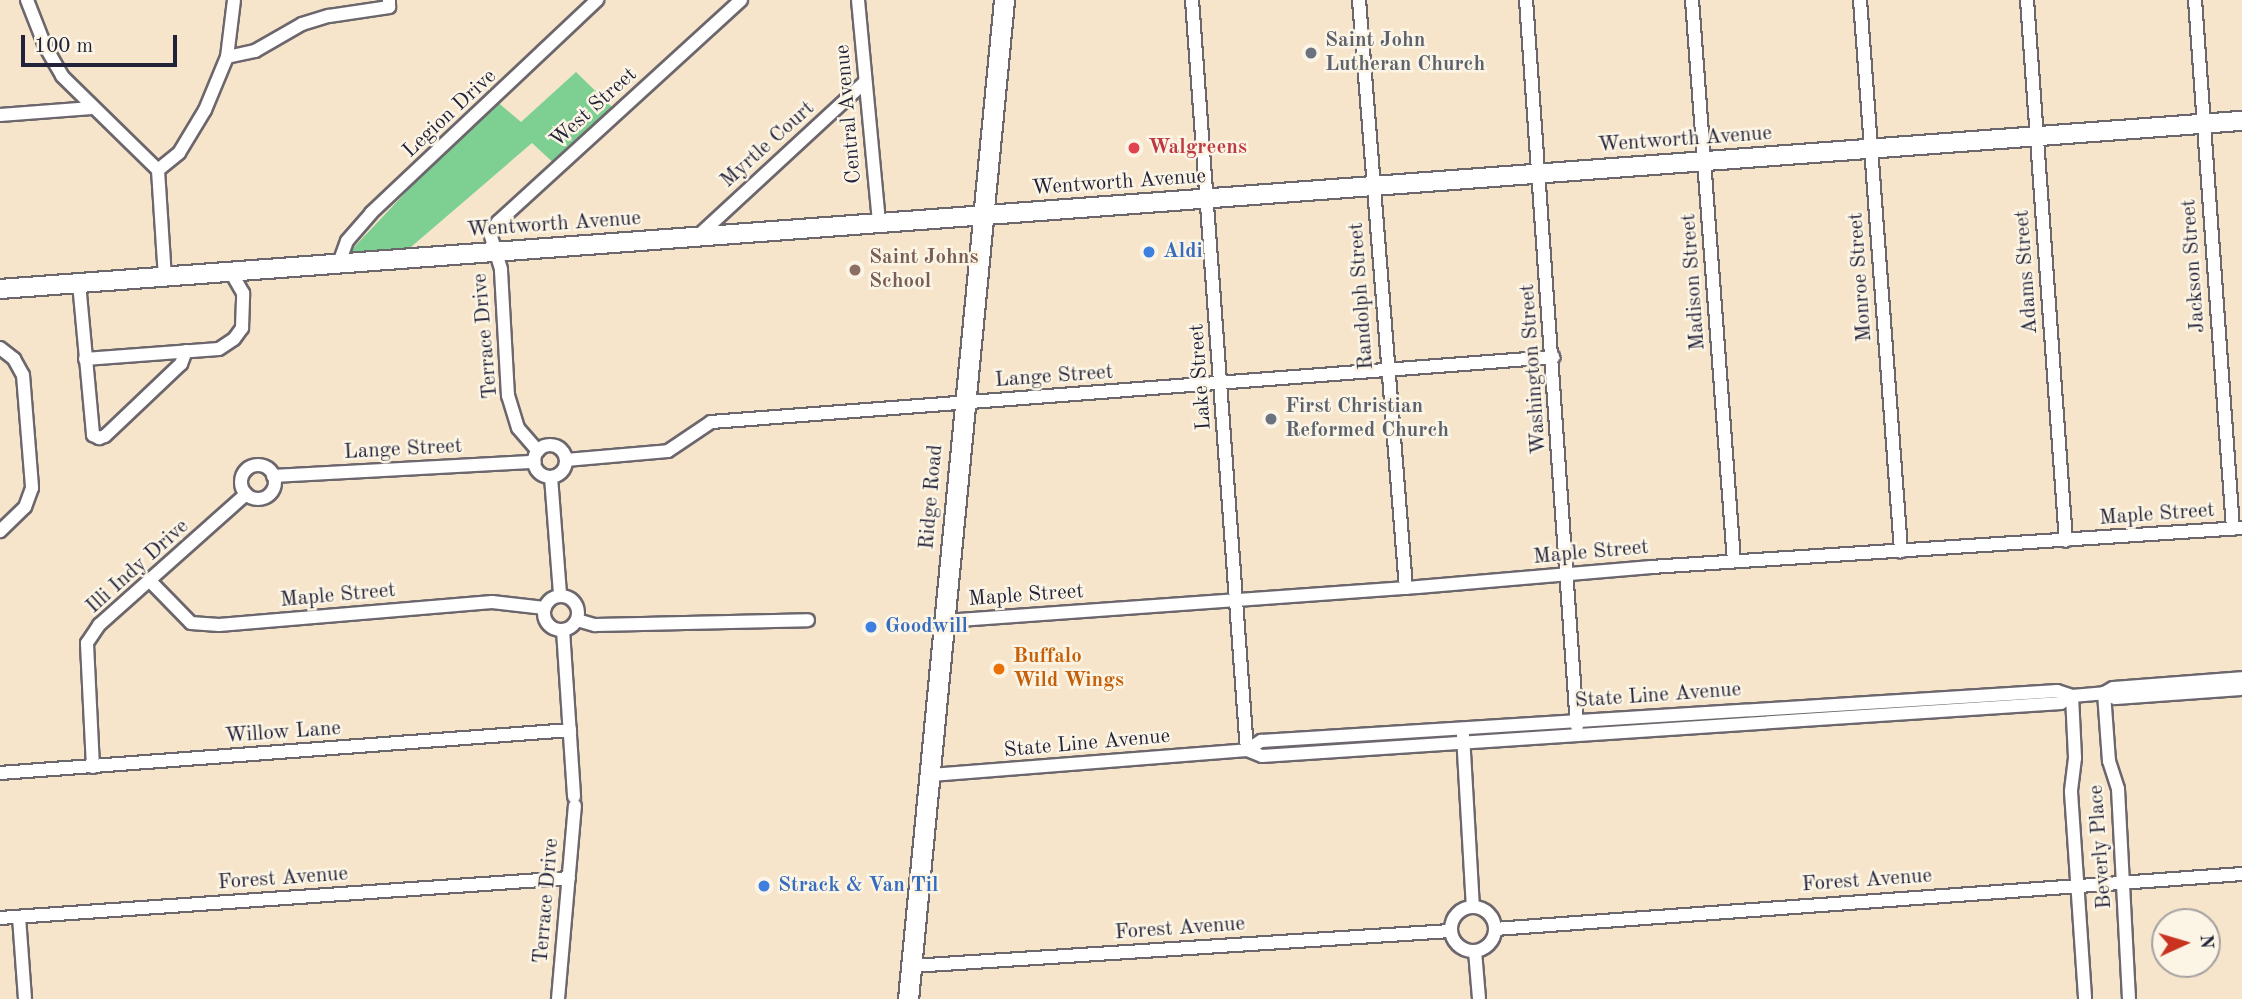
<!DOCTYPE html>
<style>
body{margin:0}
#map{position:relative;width:2242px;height:999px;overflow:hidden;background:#f6e5cb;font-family:"Old Standard TT",serif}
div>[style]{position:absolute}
.green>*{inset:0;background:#7ed092}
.roads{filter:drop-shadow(2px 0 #6c666d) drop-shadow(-2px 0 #6c666d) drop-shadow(0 2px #6c666d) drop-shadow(0 -2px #6c666d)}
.street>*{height:12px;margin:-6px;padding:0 6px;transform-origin:6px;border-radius:6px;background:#fff}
.street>.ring{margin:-6px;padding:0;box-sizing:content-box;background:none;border:12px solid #fff;border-radius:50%}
.secondary>*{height:18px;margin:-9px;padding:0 9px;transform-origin:9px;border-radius:9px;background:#fff}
.primary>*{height:19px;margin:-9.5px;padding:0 9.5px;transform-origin:9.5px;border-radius:9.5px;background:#fff}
.dots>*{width:19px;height:19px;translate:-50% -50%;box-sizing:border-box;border:4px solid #fcf5e5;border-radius:50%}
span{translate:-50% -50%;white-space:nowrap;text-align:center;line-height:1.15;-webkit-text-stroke:5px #fcf5e5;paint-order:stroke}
.worship-label{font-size:21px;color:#5b616d;font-weight:700}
.left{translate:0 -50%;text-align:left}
.street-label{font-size:21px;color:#22223b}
.health-label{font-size:21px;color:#be3a42;font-weight:700}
.shop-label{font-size:21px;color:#366cbe;font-weight:700}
.education-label{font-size:21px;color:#785e54;font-weight:700}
.food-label{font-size:21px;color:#c56008;font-weight:700}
.north{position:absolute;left:2151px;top:908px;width:70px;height:70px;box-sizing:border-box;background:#fcf5e5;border:2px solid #a5a1a1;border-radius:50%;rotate:86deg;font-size:19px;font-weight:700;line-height:28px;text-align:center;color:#22223b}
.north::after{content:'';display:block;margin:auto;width:24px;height:32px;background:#c8321e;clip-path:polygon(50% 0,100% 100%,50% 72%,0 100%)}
.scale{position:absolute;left:21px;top:35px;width:156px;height:32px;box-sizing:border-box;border:4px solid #22223b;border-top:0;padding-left:9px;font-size:21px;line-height:24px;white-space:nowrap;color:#22223b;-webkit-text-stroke:5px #fcf5e5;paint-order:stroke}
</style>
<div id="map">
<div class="green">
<i style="clip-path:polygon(576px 72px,617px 112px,558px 167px,532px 143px,397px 259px,339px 263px,494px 99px,521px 122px)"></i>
</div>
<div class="roads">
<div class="street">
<i style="left:27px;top:0;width:49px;rotate:68.6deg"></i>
<i style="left:45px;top:46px;width:34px;rotate:60deg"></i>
<i style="left:62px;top:76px;width:134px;rotate:44.4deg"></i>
<i style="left:858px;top:0;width:225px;rotate:84.6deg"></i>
<i style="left:1192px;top:0;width:752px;rotate:85.81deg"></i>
<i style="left:1359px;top:0;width:590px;rotate:85.43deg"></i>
<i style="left:1526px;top:0;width:728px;rotate:85.98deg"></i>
<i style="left:1692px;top:0;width:563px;rotate:85.72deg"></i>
<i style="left:1860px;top:0;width:553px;rotate:85.74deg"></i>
<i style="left:2027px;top:0;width:542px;rotate:85.88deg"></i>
<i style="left:2195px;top:0;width:530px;rotate:85.89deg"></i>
<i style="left:227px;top:57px;width:29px;rotate:-12deg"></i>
<i style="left:255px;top:51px;width:54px;rotate:-29.9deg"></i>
<i style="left:302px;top:24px;width:28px;rotate:-17deg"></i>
<i style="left:329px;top:16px;width:61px;rotate:-8.5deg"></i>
<i style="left:389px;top:7px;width:7px;rotate:-90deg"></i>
<i style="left:0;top:115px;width:92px;rotate:-4.4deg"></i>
<i style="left:158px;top:170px;width:27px;rotate:-39deg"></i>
<i style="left:179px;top:153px;width:50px;rotate:-58.8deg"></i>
<i style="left:205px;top:110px;width:57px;rotate:-67.5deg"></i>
<i style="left:227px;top:57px;width:57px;rotate:-83deg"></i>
<i style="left:158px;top:170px;width:107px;rotate:86.3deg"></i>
<i style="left:697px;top:237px;width:229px;rotate:-42.7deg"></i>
<i style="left:339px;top:263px;width:23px;rotate:-70deg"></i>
<i style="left:347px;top:241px;width:37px;rotate:-49deg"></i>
<i style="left:371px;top:213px;width:311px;rotate:-43.3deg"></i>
<i style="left:79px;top:283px;width:153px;rotate:84.7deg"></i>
<i style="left:93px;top:435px;width:7px;rotate:27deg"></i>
<i style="left:99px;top:438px;width:6px;rotate:-18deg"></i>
<i style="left:105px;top:436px;width:105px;rotate:-43.5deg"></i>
<i style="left:181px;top:364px;width:14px;rotate:-69deg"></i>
<i style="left:0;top:348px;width:18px;rotate:38deg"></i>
<i style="left:14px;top:359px;width:18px;rotate:61deg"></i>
<i style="left:23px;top:375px;width:113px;rotate:85.4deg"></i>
<i style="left:32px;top:488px;width:20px;rotate:110deg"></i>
<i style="left:25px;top:507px;width:35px;rotate:136deg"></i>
<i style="left:85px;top:359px;width:134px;rotate:-4.3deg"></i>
<i style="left:219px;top:349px;width:18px;rotate:-34deg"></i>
<i style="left:234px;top:339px;width:14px;rotate:-54deg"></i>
<i style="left:242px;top:328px;width:35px;rotate:-88deg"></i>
<i style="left:243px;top:293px;width:24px;rotate:-120deg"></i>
<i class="ring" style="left:534px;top:445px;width:20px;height:20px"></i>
<i style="left:538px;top:451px;width:30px;rotate:-131deg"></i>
<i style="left:518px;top:428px;width:34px;rotate:-107deg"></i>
<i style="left:508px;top:396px;width:127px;rotate:-93.2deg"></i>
<i style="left:501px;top:269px;width:38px;rotate:-107deg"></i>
<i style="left:490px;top:233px;width:14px;rotate:-54deg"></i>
<i style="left:498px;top:222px;width:329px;rotate:-42.4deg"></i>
<i style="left:566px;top:460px;width:102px;rotate:-5deg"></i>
<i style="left:668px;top:451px;width:52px;rotate:-34deg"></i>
<i style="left:711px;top:422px;width:845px;rotate:-4.41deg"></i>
<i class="ring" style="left:241px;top:465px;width:22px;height:22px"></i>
<i style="left:273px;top:476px;width:262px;rotate:-3.1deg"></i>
<i style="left:551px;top:477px;width:118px;rotate:85.6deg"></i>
<i style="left:151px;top:582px;width:57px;rotate:45.7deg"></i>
<i style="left:191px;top:623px;width:28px;rotate:4deg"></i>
<i style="left:219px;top:625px;width:274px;rotate:-4.8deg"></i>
<i style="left:492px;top:602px;width:53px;rotate:6.5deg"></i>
<i class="ring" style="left:544px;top:596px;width:22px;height:22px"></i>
<i style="left:577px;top:620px;width:19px;rotate:16deg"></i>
<i style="left:595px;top:625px;width:213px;rotate:-1.3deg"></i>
<i style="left:944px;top:621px;width:475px;rotate:-4.1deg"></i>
<i style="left:1418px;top:587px;width:234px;rotate:-4.9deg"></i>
<i style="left:1651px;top:567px;width:592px;rotate:-3.78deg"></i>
<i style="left:563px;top:630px;width:167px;rotate:86.2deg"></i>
<i style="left:2104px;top:693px;width:68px;rotate:85.8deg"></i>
<i style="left:2109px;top:761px;width:29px;rotate:72deg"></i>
<i style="left:2118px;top:789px;width:210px;rotate:87deg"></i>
<i style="left:2104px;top:693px;width:12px;rotate:24deg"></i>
<i style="left:2115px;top:698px;width:127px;rotate:-4.1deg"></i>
<i style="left:2072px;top:696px;width:62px;rotate:87.2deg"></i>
<i style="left:2075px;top:758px;width:34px;rotate:97deg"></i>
<i style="left:2071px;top:792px;width:207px;rotate:86.1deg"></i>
<i style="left:1463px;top:735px;width:172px;rotate:86.7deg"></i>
<i style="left:1247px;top:750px;width:17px;rotate:-33deg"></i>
<i style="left:1261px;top:741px;width:798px;rotate:-3.59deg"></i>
<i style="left:2057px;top:691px;width:16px;rotate:18deg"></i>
<i style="left:93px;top:767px;width:124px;rotate:-92.8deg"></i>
<i style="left:87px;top:643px;width:22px;rotate:-56deg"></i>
<i style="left:99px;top:625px;width:197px;rotate:-41.7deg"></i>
<i style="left:0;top:773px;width:572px;rotate:-4.31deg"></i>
<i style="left:931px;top:775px;width:317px;rotate:-4.5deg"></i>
<i style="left:1247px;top:750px;width:16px;rotate:22deg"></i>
<i style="left:1262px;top:756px;width:801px;rotate:-3.8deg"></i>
<i style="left:2061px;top:703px;width:13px;rotate:-32deg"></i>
<i style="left:2072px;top:696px;width:32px;rotate:-5deg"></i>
<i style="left:2104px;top:693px;width:10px;rotate:-29deg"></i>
<i style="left:2113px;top:688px;width:129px;rotate:-4.4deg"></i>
<i class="ring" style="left:1451px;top:907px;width:32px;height:32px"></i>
<i style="left:19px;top:917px;width:82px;rotate:85.8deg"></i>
<i style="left:0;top:918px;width:570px;rotate:-4.02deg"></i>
<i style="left:1495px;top:929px;width:749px;rotate:-4.21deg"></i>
<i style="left:1475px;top:951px;width:48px;rotate:85.2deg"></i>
<i style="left:912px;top:966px;width:540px;rotate:-3.72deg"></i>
<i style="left:558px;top:999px;width:194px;rotate:-85deg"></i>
</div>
<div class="secondary">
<i style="left:0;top:289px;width:2248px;rotate:-4.29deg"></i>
</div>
<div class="primary">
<i style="left:908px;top:999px;width:1004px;rotate:-84.51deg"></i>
</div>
</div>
<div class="dots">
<i style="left:1311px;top:53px;background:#6b7280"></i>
<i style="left:1134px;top:148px;background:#e0444e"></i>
<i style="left:1149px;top:252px;background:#3f7fe0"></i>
<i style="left:855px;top:270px;background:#8d6e63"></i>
<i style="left:1271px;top:419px;background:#6b7280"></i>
<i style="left:871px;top:627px;background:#3f7fe0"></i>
<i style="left:999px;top:669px;background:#e8710a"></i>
<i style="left:764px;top:886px;background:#3f7fe0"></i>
</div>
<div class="worship-label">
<span class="left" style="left:1325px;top:53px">Saint John<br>Lutheran Church</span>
<span class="left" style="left:1285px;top:419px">First Christian<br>Reformed Church</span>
</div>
<div class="street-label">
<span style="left:594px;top:108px;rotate:-42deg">West Street</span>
<span style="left:450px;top:114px;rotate:-43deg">Legion Drive</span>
<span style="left:849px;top:114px;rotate:-95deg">Central Avenue</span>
<span style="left:1685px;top:140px;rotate:-4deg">Wentworth Avenue</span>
<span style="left:768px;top:145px;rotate:-42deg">Myrtle Court</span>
<span style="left:1119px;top:183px;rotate:-4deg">Wentworth Avenue</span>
<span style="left:554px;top:225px;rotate:-4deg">Wentworth Avenue</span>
<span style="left:2194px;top:266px;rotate:-94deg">Jackson Street</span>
<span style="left:2027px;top:272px;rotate:-94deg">Adams Street</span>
<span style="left:1861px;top:277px;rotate:-94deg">Monroe Street</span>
<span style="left:1694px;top:282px;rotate:-94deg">Madison Street</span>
<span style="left:1362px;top:296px;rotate:-94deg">Randolph Street</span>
<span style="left:486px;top:336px;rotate:-95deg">Terrace Drive</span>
<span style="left:1534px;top:369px;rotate:-94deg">Washington Street</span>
<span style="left:1054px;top:377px;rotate:-4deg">Lange Street</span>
<span style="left:1201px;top:377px;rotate:-94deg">Lake Street</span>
<span style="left:403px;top:450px;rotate:-3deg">Lange Street</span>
<span style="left:932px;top:497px;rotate:-85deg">Ridge Road</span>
<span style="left:2157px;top:515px;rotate:-4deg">Maple Street</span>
<span style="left:1591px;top:553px;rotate:-5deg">Maple Street</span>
<span style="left:138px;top:567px;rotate:-42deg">Illi Indy Drive</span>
<span style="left:338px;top:596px;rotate:-5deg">Maple Street</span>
<span style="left:1026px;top:596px;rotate:-4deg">Maple Street</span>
<span style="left:1658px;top:696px;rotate:-4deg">State Line Avenue</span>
<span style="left:283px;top:733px;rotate:-4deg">Willow Lane</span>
<span style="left:1087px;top:744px;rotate:-5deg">State Line Avenue</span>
<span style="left:2101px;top:847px;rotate:-94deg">Beverly Place</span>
<span style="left:283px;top:879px;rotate:-4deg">Forest Avenue</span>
<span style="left:1867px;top:881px;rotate:-4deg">Forest Avenue</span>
<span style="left:547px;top:901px;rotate:-85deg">Terrace Drive</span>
<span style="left:1180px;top:929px;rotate:-4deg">Forest Avenue</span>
</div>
<div class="health-label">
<span class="left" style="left:1148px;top:148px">Walgreens</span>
</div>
<div class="shop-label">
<span class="left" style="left:1163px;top:252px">Aldi</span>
<span class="left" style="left:885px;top:627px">Goodwill</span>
<span class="left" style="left:778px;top:886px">Strack &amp; Van Til</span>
</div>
<div class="education-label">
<span class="left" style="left:869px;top:270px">Saint Johns<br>School</span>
</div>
<div class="food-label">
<span class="left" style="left:1013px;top:669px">Buffalo<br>Wild Wings</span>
</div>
<div class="north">N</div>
<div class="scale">100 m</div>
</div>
